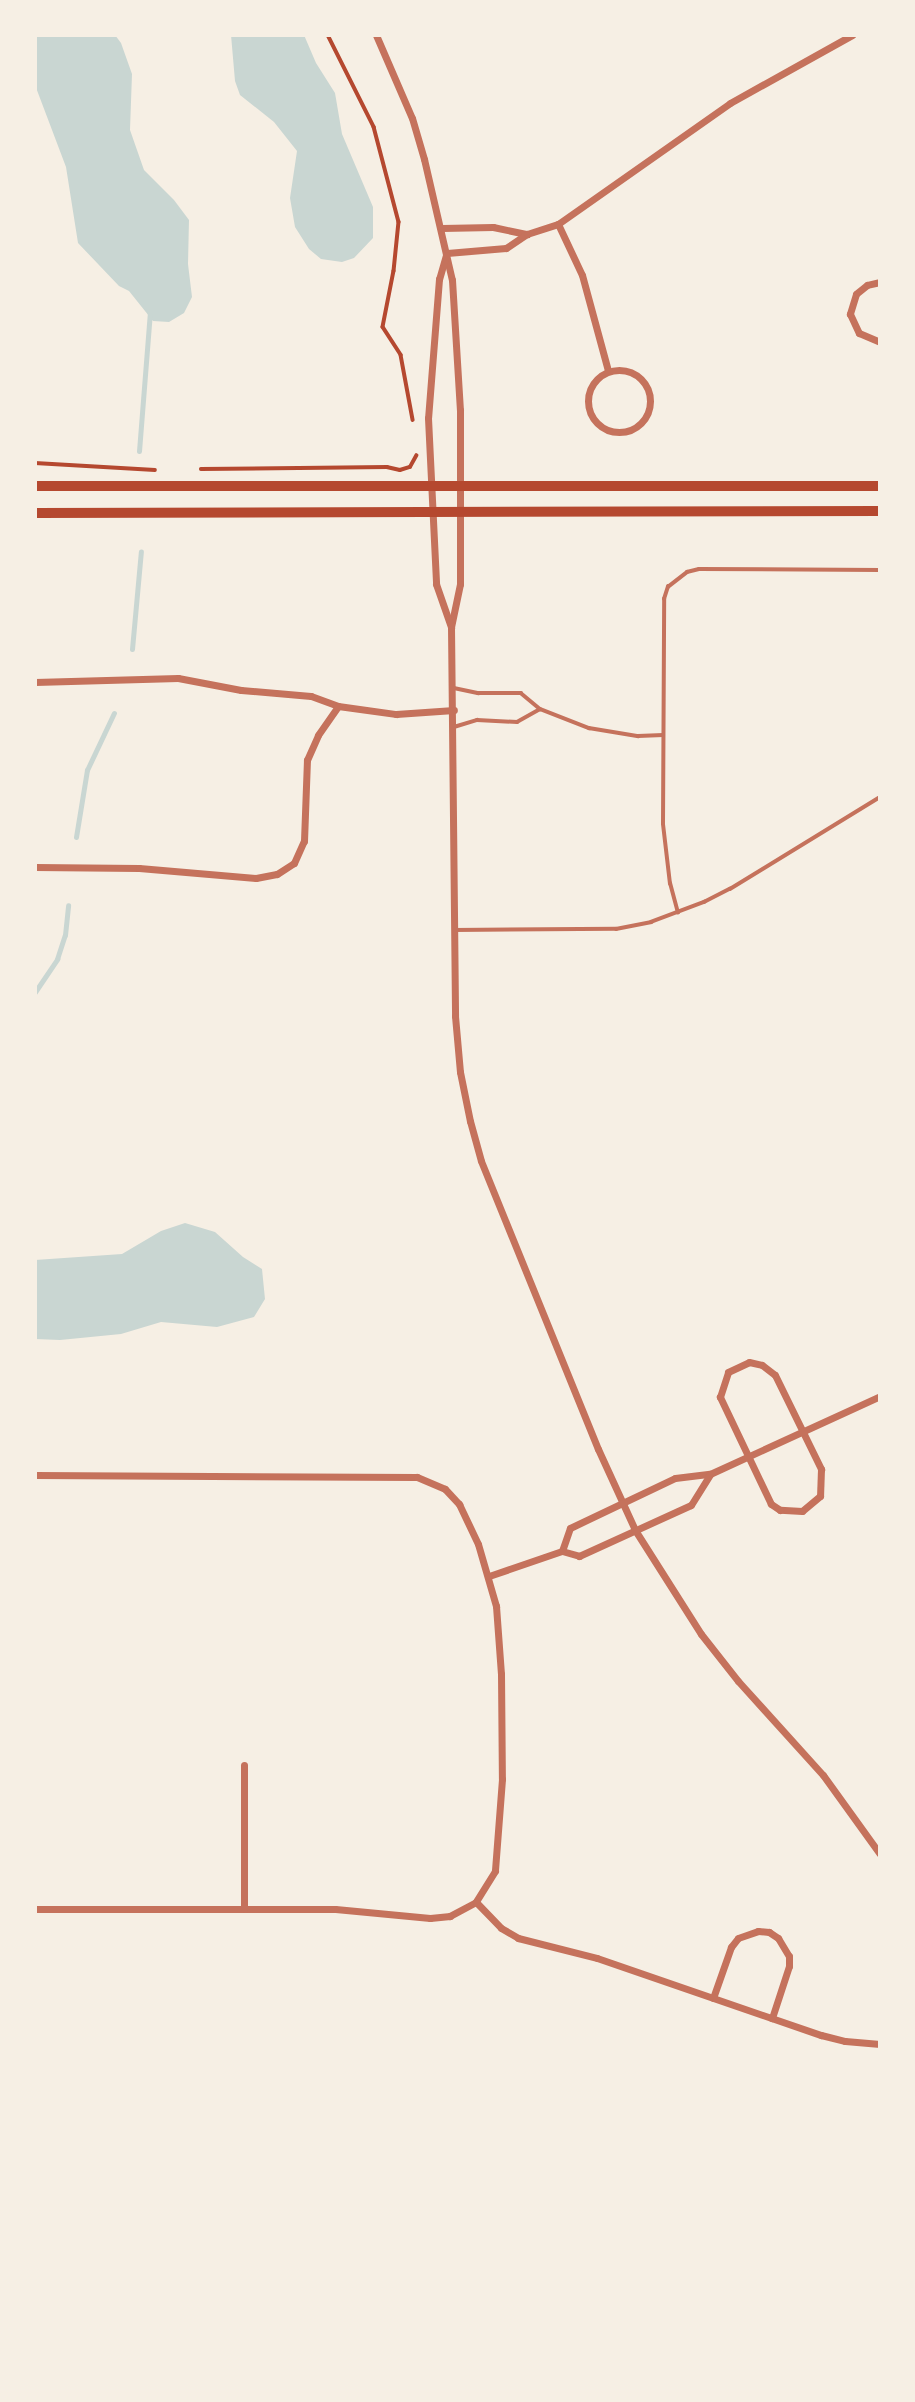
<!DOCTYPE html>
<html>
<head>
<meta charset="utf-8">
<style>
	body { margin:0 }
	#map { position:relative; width:915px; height:2402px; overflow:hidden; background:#f6efe4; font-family:Commissioner,sans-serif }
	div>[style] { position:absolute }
	.water>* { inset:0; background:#c9d6d2 }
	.stream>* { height:5px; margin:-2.5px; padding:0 2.5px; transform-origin:2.5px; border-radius:2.5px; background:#c9d6d2 }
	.path>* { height:3.5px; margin:-1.75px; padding:0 1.75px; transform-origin:1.75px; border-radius:1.75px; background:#b5482f }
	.service>* { height:3.5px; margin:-1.75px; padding:0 1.75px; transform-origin:1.75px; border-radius:1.75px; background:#c5725c }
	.minor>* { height:7px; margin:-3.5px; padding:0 3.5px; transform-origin:3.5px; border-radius:3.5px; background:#c5725c }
	.minor>.ring { margin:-3.5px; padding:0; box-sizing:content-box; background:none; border:7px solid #c5725c; border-radius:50% }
	.secondary>* { height:10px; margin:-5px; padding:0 5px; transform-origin:5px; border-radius:5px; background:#b5482f }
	span { translate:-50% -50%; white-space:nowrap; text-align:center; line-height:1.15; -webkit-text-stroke:6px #f6efe4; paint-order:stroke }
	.frame { position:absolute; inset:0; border:37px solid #f6efe4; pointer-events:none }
</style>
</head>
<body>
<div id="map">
	<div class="water">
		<div style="clip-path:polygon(35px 35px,115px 35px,121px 43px,132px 74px,130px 130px,144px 170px,174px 200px,189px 220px,188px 264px,192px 297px,184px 313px,169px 322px,153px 321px,129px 291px,119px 286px,78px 243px,66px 167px,35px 85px)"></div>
		<div style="clip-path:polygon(231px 35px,304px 35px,316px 63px,335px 93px,342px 134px,373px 207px,373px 238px,354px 258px,342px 262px,321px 259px,309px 249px,295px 227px,290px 198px,297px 151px,274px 122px,240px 95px,235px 81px)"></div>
		<div style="clip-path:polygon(185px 1223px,215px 1232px,243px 1257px,262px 1269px,265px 1299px,254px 1317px,217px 1327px,161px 1322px,121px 1334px,60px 1340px,35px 1339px,35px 1260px,122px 1254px,161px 1231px)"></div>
	</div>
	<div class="stream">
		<div style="left:139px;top:451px;width:140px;rotate:-85.5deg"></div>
		<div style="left:132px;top:649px;width:98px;rotate:-84.8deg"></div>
		<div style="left:76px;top:837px;width:68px;rotate:-80.7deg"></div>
		<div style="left:87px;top:770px;width:63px;rotate:-64.7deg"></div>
		<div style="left:35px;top:992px;width:40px;rotate:-56deg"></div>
		<div style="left:57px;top:959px;width:25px;rotate:-72deg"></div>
		<div style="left:65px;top:935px;width:30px;rotate:-84deg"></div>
	</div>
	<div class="path">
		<div style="left:328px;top:35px;width:103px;rotate:63.4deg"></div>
		<div style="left:374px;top:127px;width:98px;rotate:75.3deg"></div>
		<div style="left:399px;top:222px;width:49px;rotate:95.8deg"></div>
		<div style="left:394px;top:271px;width:57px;rotate:101.1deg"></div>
		<div style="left:383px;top:327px;width:33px;rotate:57deg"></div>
		<div style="left:401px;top:355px;width:66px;rotate:79.5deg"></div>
		<div style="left:35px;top:463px;width:120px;rotate:3.3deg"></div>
		<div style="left:201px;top:469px;width:186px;rotate:-0.6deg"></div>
		<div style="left:387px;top:467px;width:13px;rotate:13deg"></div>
		<div style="left:400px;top:470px;width:10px;rotate:-17deg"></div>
		<div style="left:410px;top:467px;width:13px;rotate:-61deg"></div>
	</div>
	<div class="service">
		<div style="left:454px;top:688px;width:25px;rotate:12deg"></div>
		<div style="left:478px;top:693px;width:43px"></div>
		<div style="left:521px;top:693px;width:25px;rotate:40deg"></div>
		<div style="left:540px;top:709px;width:53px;rotate:21.2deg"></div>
		<div style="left:589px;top:728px;width:50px;rotate:9.3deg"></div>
		<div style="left:638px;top:736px;width:25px;rotate:-2deg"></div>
		<div style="left:454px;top:727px;width:24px;rotate:-17deg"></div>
		<div style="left:477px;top:720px;width:40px;rotate:2.9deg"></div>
		<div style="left:517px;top:722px;width:26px;rotate:-29deg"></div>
		<div style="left:678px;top:913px;width:30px;rotate:-105deg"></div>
		<div style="left:670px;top:884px;width:60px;rotate:-96.7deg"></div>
		<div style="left:663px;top:824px;width:225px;rotate:-89.7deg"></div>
		<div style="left:664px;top:599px;width:13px;rotate:-72deg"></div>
		<div style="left:668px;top:587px;width:24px;rotate:-38deg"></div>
		<div style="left:687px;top:572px;width:12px;rotate:-14deg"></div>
		<div style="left:699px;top:569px;width:181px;rotate:0.3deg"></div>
		<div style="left:454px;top:930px;width:162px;rotate:-0.4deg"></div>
		<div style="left:616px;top:929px;width:36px;rotate:-11deg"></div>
		<div style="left:651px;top:922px;width:57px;rotate:-20.7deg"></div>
		<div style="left:704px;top:902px;width:29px;rotate:-27deg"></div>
		<div style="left:730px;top:889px;width:176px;rotate:-31.5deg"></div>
	</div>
	<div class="minor">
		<div style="left:376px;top:35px;width:90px;rotate:66.6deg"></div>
		<div style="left:412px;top:118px;width:43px;rotate:73.7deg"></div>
		<div style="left:424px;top:159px;width:124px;rotate:77deg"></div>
		<div style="left:452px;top:280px;width:130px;rotate:86.5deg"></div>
		<div style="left:460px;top:410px;width:174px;rotate:90deg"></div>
		<div style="left:460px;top:584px;width:44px;rotate:101.8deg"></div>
		<div style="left:451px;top:627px;width:389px;rotate:89.4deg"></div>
		<div style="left:455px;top:1016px;width:56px;rotate:84.9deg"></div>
		<div style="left:460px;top:1072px;width:50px;rotate:78.5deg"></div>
		<div style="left:470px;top:1121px;width:41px;rotate:74.6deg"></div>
		<div style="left:481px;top:1161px;width:311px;rotate:67.9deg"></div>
		<div style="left:598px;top:1449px;width:89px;rotate:65.4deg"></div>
		<div style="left:635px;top:1530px;width:123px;rotate:57.6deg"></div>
		<div style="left:701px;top:1634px;width:60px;rotate:51.8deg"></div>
		<div style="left:738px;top:1681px;width:127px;rotate:47.9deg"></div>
		<div style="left:823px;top:1775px;width:97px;rotate:54.2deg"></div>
		<div style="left:558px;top:224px;width:56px;rotate:64.8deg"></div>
		<div style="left:582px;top:275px;width:99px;rotate:74.8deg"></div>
		<div style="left:442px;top:228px;width:51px;rotate:-1.1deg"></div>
		<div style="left:493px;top:227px;width:35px;rotate:12deg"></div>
		<div style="left:447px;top:253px;width:59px;rotate:-4.8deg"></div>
		<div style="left:506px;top:248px;width:25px;rotate:-34deg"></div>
		<div style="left:527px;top:234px;width:33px;rotate:-18deg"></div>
		<div style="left:558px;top:224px;width:210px;rotate:-35.1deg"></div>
		<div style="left:730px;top:103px;width:140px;rotate:-29.1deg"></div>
		<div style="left:446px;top:255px;width:25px;rotate:106deg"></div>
		<div style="left:439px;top:279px;width:139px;rotate:94.5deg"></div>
		<div style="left:428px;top:418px;width:166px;rotate:87.2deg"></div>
		<div style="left:436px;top:584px;width:46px;rotate:70.8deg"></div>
		<div style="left:880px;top:282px;width:13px;rotate:167deg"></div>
		<div style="left:867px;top:285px;width:14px;rotate:141deg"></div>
		<div style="left:856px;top:294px;width:21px;rotate:107deg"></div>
		<div style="left:850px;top:314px;width:21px;rotate:65deg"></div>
		<div style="left:859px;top:333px;width:23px;rotate:23deg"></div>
		<div class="ring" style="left:588px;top:370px;width:55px;height:55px"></div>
		<div style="left:35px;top:682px;width:143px;rotate:-1.6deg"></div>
		<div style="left:178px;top:678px;width:64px;rotate:10.8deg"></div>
		<div style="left:241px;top:690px;width:70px;rotate:4.9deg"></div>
		<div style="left:311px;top:696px;width:29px;rotate:20deg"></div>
		<div style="left:338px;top:706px;width:59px;rotate:7.9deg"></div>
		<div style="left:396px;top:714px;width:58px;rotate:-3.9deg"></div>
		<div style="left:35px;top:867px;width:104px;rotate:0.6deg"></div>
		<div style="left:139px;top:868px;width:117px;rotate:4.9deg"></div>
		<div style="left:256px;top:878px;width:21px;rotate:-11deg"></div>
		<div style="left:277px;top:874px;width:20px;rotate:-33deg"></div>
		<div style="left:294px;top:863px;width:24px;rotate:-66deg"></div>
		<div style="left:304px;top:841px;width:81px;rotate:-87.9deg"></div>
		<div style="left:307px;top:760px;width:27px;rotate:-66deg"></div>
		<div style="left:318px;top:735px;width:35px;rotate:-55deg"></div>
		<div style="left:749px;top:1362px;width:13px;rotate:13deg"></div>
		<div style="left:762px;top:1365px;width:16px;rotate:38deg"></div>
		<div style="left:775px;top:1375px;width:105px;rotate:63.9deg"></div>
		<div style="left:821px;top:1469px;width:27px;rotate:92deg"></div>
		<div style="left:820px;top:1496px;width:23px;rotate:140deg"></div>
		<div style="left:802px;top:1511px;width:22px;rotate:-177deg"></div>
		<div style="left:780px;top:1510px;width:11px;rotate:-146deg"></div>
		<div style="left:771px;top:1504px;width:119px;rotate:-115.5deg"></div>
		<div style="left:720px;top:1397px;width:26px;rotate:-72deg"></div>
		<div style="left:728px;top:1372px;width:23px;rotate:-25deg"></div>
		<div style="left:35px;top:1475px;width:382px;rotate:0.3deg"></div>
		<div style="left:417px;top:1477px;width:30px;rotate:23deg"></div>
		<div style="left:445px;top:1489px;width:21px;rotate:47deg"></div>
		<div style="left:459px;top:1504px;width:44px;rotate:64.6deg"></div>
		<div style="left:478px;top:1544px;width:65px;rotate:73.8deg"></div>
		<div style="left:496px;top:1606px;width:68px;rotate:85.8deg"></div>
		<div style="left:501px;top:1674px;width:105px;rotate:89.5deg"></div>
		<div style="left:502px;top:1779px;width:92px;rotate:94.4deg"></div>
		<div style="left:495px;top:1871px;width:36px;rotate:122deg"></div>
		<div style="left:476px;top:1902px;width:30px;rotate:152deg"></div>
		<div style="left:450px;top:1916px;width:20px;rotate:174deg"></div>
		<div style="left:430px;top:1918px;width:95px;rotate:-174.6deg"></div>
		<div style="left:335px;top:1909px;width:300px;rotate:180deg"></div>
		<div style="left:562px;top:1551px;width:24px;rotate:-71deg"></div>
		<div style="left:570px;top:1528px;width:116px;rotate:-25.5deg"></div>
		<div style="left:675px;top:1478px;width:35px;rotate:-7deg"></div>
		<div style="left:710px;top:1474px;width:187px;rotate:-24.6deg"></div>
		<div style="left:489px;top:1576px;width:77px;rotate:-18.9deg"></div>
		<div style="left:562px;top:1551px;width:18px;rotate:16deg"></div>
		<div style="left:579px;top:1556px;width:123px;rotate:-24.5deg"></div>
		<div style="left:691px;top:1505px;width:36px;rotate:-58deg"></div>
		<div style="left:244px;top:1765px;width:144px;rotate:90deg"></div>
		<div style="left:476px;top:1902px;width:36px;rotate:46deg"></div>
		<div style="left:501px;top:1928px;width:20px;rotate:30deg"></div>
		<div style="left:518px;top:1938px;width:81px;rotate:14.2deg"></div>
		<div style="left:597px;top:1958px;width:237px;rotate:19deg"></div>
		<div style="left:821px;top:2035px;width:25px;rotate:14deg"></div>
		<div style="left:845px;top:2041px;width:35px;rotate:5deg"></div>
		<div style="left:713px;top:1998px;width:54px;rotate:-70.6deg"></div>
		<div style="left:731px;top:1947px;width:11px;rotate:-52deg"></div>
		<div style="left:738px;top:1938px;width:21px;rotate:-19deg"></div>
		<div style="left:758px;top:1931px;width:11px;rotate:5deg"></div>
		<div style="left:769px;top:1932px;width:11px;rotate:34deg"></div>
		<div style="left:778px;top:1938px;width:21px;rotate:59deg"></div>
		<div style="left:789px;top:1956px;width:10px;rotate:90deg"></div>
		<div style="left:789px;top:1966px;width:55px;rotate:108.1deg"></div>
	</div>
	<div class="secondary">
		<div style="left:35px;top:486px;width:845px"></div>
		<div style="left:35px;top:513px;width:845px;rotate:-0.14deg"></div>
	</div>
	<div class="frame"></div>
</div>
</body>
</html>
